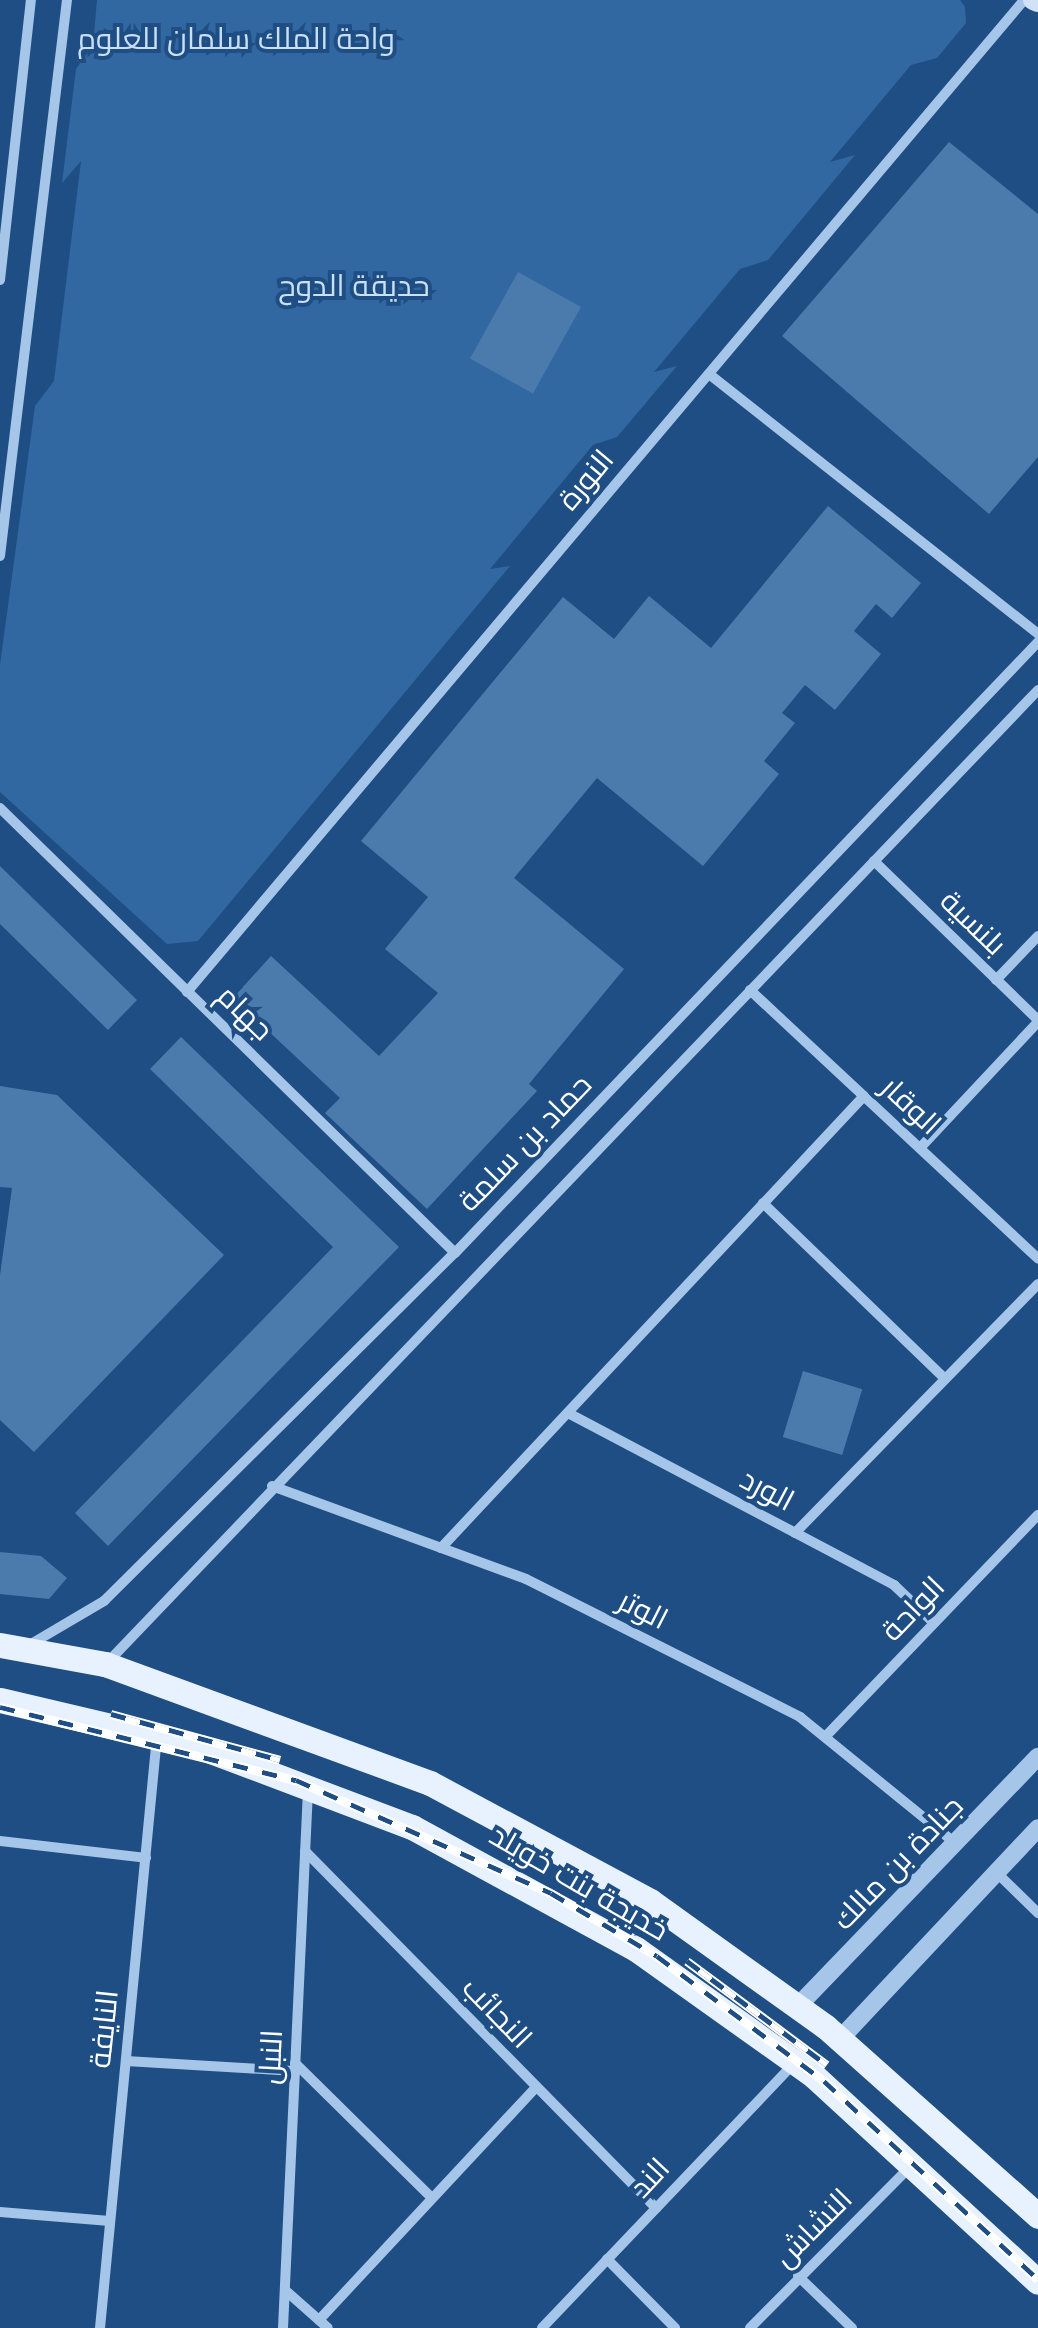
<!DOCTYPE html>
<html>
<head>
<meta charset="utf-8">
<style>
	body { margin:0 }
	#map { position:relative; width:1038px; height:2328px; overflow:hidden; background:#1e4e83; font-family:"DM Sans",Cairo,sans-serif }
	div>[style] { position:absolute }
	.green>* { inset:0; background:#3268a1 }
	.building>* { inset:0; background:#4b7bad; transform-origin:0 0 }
	.minor>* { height:10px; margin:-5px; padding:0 5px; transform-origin:5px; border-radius:5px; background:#a5c6e9 }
	.tertiary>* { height:18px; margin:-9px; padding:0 9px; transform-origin:9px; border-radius:9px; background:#a5c6e9 }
	.secondary>* { height:20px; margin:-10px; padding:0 10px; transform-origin:10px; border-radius:10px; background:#d0e2f7 }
	.primary>* { height:25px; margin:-12.5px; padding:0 12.5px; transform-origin:12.5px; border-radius:12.5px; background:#e8f1fe }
	.rail>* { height:9px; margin-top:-4.5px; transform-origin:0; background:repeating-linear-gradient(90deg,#1e4e83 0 15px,#fff 0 30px); box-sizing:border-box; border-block:2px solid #fff }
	span { translate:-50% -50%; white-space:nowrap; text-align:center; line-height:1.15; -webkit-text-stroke:8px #1e4e83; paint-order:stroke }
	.park-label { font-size:30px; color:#c9e0f7 }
	.street-label { font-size:30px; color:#fff }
</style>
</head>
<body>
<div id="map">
	<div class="green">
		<div style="clip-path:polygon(97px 0,960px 0,965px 7px,966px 23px,937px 58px,911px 65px,830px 162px,855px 155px,768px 260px,740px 269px,654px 372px,677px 366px,617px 437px,593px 445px,490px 569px,510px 566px,198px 941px,167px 944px,0 792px,0 665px,35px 406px,54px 381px,81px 161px,62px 183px,76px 69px,93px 45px)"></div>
	</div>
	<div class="building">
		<div style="clip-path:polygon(949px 142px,1038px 214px,1038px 457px,989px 514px,782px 336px)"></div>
		<div style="left:518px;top:272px;width:72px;height:99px;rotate:29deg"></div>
		<div style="clip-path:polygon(828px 506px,921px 583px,892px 618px,876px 604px,854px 631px,881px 654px,835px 710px,805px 685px,782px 713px,795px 723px,764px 761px,779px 774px,703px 866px,597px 778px,514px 878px,624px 969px,529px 1084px,537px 1091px,427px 1209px,325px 1113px,340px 1098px,233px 998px,271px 956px,379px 1056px,438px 993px,385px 949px,428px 897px,361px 841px,563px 597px,614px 639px,649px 596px,711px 648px)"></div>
		<div style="clip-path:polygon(0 866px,137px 1000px,108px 1030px,0 924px)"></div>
		<div style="clip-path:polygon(181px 1037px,399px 1247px,108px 1546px,75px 1513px,333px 1247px,150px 1069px)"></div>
		<div style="clip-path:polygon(0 1086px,57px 1095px,224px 1255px,34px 1452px,0 1420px,0 1275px,12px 1188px,0 1187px)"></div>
		<div style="left:803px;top:1371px;width:62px;height:69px;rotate:17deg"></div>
		<div style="clip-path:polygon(0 1552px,41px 1556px,67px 1578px,49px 1599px,0 1594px)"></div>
	</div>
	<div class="minor">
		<div style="left:0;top:280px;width:282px;rotate:-83.7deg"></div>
		<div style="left:709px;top:374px;width:419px;rotate:38.3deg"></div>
		<div style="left:0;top:556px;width:560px;rotate:-83.13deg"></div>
		<div style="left:0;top:808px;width:636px;rotate:44.36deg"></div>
		<div style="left:874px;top:861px;width:228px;rotate:44.1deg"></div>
		<div style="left:996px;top:980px;width:61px;rotate:-46.3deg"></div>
		<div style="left:750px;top:990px;width:394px;rotate:43deg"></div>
		<div style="left:187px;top:992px;width:1298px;rotate:-49.84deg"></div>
		<div style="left:920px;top:1148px;width:173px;rotate:-46.9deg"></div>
		<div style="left:763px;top:1203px;width:253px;rotate:44deg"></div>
		<div style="left:568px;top:1413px;width:369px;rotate:27.8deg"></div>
		<div style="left:894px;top:1585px;width:55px;rotate:43.5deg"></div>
		<div style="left:272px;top:1486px;width:270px;rotate:20.1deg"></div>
		<div style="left:526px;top:1579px;width:307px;rotate:26.7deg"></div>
		<div style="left:800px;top:1717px;width:200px;rotate:39.1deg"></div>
		<div style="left:795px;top:1533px;width:348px;rotate:-45.7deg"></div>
		<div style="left:441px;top:1548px;width:619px;rotate:-46.9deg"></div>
		<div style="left:31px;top:1644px;width:85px;rotate:-30.5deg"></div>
		<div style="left:104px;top:1601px;width:494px;rotate:-44.8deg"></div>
		<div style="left:455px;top:1253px;width:845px;rotate:-46.34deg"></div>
		<div style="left:106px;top:1664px;width:1348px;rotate:-46.26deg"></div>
		<div style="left:825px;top:1737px;width:308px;rotate:-46.2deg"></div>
		<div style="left:0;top:1841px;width:147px;rotate:6.6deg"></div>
		<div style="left:305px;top:1851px;width:501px;rotate:45.49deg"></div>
		<div style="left:996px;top:1872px;width:59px;rotate:44.3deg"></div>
		<div style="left:126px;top:2061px;width:169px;rotate:3.4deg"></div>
		<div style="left:295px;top:2063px;width:192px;rotate:44.6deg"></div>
		<div style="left:0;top:2212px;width:110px;rotate:4.7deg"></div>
		<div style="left:607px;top:2259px;width:97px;rotate:45.4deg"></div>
		<div style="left:798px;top:2276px;width:75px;rotate:43.9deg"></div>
		<div style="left:285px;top:2290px;width:57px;rotate:41.5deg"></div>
		<div style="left:319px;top:2320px;width:317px;rotate:-47deg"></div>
		<div style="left:100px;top:2328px;width:595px;rotate:-84.5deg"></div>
		<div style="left:283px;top:2328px;width:540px;rotate:-87.34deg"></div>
		<div style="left:542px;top:2328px;width:364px;rotate:-46.4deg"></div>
		<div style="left:750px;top:2328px;width:230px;rotate:-45.2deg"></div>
	</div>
	<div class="tertiary">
		<div style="left:798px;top:2006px;width:346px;rotate:-46.1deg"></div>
		<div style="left:840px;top:2039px;width:289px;rotate:-46.8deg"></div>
	</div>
	<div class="secondary">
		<div style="left:1033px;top:0;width:5px;rotate:22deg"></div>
	</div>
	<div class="primary">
		<div style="left:0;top:1645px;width:107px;rotate:10.3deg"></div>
		<div style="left:105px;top:1664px;width:346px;rotate:20.1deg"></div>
		<div style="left:430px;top:1783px;width:250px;rotate:28.2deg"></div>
		<div style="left:650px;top:1901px;width:216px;rotate:35.6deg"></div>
		<div style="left:826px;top:2027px;width:284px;rotate:41.7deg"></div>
		<div style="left:0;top:1700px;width:205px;rotate:13.2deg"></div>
		<div style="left:200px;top:1747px;width:227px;rotate:20.7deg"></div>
		<div style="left:412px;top:1827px;width:255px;rotate:28.6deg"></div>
		<div style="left:636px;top:1949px;width:219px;rotate:35.5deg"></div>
		<div style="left:814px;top:2076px;width:304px;rotate:42.6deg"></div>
	</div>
	<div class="rail">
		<div style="left:0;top:1707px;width:305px;rotate:13.9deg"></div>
		<div style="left:296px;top:1780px;width:279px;rotate:23.9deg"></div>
		<div style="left:551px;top:1893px;width:123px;rotate:30.7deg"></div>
		<div style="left:657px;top:1956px;width:209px;rotate:36.8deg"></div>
		<div style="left:824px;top:2081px;width:292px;rotate:42.8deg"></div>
		<div style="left:111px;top:1714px;width:175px;rotate:15.2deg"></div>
		<div style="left:687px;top:1961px;width:174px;rotate:36.6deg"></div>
	</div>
	<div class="park-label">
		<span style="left:236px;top:39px">واحة الملك سلمان للعلوم</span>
		<span style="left:354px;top:286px">حديقة الدوح</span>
	</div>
	<div class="street-label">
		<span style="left:586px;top:480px;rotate:-50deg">النورة</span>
		<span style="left:973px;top:923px;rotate:44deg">بلنسية</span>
		<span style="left:245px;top:1013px;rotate:44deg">جهام</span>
		<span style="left:911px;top:1106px;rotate:43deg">الوقار</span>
		<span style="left:525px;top:1143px;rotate:-46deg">حماد بن سلمة</span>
		<span style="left:767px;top:1490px;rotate:28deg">الورد</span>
		<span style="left:913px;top:1609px;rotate:-46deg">الواحة</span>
		<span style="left:643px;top:1610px;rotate:27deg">الوتر</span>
		<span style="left:898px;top:1863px;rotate:-46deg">جنادة بن مالك</span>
		<span style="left:579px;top:1883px;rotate:30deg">خديجة بنت خويلد</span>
		<span style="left:497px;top:2013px;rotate:46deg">النجائب</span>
		<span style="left:104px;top:2029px;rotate:-84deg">النايفة</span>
		<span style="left:271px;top:2057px;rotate:-87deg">النبل</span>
		<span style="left:650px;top:2178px;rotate:-47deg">الند</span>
		<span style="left:813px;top:2228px;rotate:-45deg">النشاش</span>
	</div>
</div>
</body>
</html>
